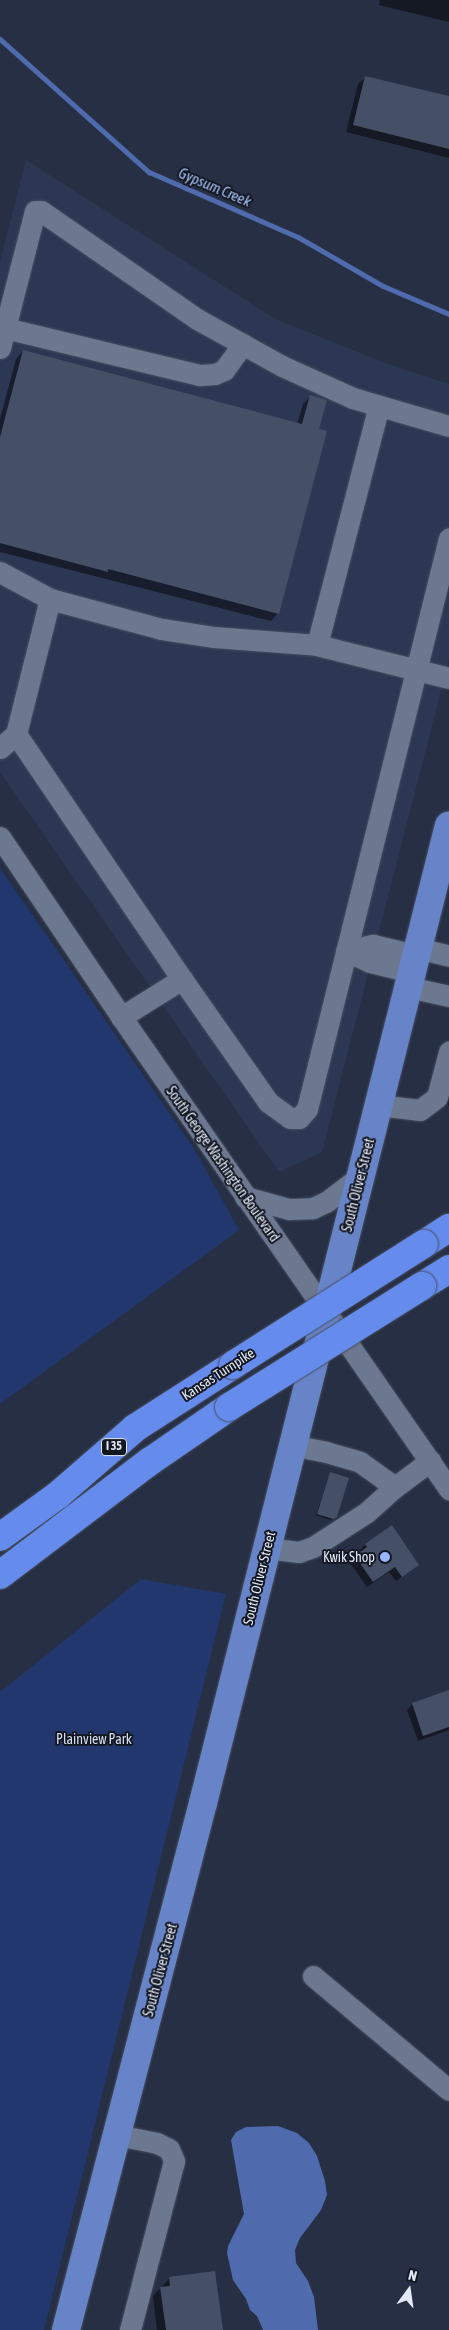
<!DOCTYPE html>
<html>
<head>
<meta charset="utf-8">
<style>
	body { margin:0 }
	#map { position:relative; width:449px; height:2330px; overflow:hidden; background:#262f44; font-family:"Asap Condensed",sans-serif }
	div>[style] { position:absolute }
	.built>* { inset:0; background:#2c3853 }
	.green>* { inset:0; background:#22376e }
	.water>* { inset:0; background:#4f6bad }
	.shadow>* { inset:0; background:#0007 }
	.stream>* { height:5px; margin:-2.5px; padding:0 2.5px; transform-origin:2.5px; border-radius:2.5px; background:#4f6bad }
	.building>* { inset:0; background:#455067 }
	.roads { filter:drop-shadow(0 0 1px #464d5f) drop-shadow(0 0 1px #464d5f) }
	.minor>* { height:21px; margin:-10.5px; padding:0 10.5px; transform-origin:10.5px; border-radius:10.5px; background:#6c7790 }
	.major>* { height:28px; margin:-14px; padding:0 14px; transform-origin:14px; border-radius:14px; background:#6884c8 }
	.highway>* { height:28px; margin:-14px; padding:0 14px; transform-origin:14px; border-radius:14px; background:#658ced }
	.bridges { filter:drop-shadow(0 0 1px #464d5f) drop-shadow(0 0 1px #464d5f) }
	.highway-bridge>* { height:28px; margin:-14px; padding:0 14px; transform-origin:14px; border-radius:14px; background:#658ced }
	.dots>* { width:14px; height:14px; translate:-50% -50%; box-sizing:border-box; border:2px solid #131721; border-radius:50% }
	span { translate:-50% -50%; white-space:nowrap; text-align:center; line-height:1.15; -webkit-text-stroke:4px #131721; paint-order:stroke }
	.shield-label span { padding:1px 4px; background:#131721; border:1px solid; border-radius:4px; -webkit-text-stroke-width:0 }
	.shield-label { font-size:12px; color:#e1e8f6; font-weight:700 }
	.street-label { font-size:14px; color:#e1e8f6 }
	.poi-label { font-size:14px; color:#e1e8f6 }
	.right { translate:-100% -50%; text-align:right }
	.park-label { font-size:14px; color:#d6dff2 }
	.water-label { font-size:15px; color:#a7c0f8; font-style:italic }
	.north { position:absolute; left:384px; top:2265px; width:50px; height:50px; -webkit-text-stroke:4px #131721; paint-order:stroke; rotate:14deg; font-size:14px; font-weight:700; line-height:20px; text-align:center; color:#e1e8f6 }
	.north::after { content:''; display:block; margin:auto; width:18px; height:22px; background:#e1e8f6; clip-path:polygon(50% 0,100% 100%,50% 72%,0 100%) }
</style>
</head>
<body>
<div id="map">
	<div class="built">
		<div style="clip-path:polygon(26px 160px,275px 319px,390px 365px,449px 384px,449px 660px,322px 1152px,279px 1172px,0 772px,0 262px)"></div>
	</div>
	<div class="green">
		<div style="clip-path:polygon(0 868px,195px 1150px,239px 1230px,0 1404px)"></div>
		<div style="clip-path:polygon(141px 1579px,226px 1594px,44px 2330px,0 2330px,0 1692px)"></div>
	</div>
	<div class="water">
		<div style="clip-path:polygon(278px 2126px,297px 2133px,309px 2143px,317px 2156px,325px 2181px,327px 2195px,321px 2210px,300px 2238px,295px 2250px,296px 2263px,308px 2281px,314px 2297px,318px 2330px,263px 2330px,257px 2316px,250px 2310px,246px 2299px,233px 2280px,227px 2253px,228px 2246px,244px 2214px,231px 2140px,236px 2132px,246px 2127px)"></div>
	</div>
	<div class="shadow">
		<div style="clip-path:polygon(380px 0,449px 0,449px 22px,379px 5px)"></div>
		<div style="clip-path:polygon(366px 77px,449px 98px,449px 158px,346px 132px,358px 84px)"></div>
		<div style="clip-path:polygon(23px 351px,297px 424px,303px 404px,310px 397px,318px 430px,278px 613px,271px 621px,0 552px,0 419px,16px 359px)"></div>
		<div style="clip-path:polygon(449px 1083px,449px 1106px,445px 1100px)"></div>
		<div style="clip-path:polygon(330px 1473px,336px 1516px,330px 1520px,316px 1515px)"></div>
		<div style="clip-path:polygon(365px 1545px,417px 1565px,396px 1581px,389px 1572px,367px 1587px,350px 1563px,362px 1553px,360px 1550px)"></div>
		<div style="clip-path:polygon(449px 1694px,449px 1730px,418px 1741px,407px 1710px,413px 1704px)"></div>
		<div style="clip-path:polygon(170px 2278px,222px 2330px,157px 2330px,153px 2296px)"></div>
	</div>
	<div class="stream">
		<div style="left:0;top:39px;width:200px;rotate:41.8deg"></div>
		<div style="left:149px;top:172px;width:163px;rotate:23.6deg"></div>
		<div style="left:298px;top:237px;width:98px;rotate:30deg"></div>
		<div style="left:383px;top:286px;width:72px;rotate:23deg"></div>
	</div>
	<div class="building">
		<div style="clip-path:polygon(365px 76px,449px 96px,449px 149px,353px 125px)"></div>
		<div style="clip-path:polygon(23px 350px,302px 424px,310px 395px,327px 400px,319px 429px,327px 431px,279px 614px,108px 569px,108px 572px,0 543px,0 437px)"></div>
		<div style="clip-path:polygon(330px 1472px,349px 1478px,337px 1517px,333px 1519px,317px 1514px)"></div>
		<div style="clip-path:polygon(392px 1525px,419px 1565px,402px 1577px,395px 1567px,373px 1582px,355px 1556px,367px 1547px,365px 1544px)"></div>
		<div style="clip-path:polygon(449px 1690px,449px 1727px,423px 1736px,412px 1703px)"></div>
		<div style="clip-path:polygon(215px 2271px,223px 2330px,166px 2330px,160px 2287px,170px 2286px,169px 2277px)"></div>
	</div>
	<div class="roads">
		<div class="minor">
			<div style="left:5px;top:328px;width:201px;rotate:13.6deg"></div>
			<div style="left:200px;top:375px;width:15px;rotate:-4deg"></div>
			<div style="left:215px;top:374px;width:10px;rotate:-24deg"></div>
			<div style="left:224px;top:370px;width:32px;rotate:-54deg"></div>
			<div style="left:0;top:348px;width:141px;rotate:-75.7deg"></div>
			<div style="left:35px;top:211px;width:6px"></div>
			<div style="left:41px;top:211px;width:190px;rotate:34.7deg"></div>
			<div style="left:197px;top:319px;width:97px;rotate:28.9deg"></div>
			<div style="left:282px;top:366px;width:78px;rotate:24.3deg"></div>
			<div style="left:353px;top:398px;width:100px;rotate:16.3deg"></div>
			<div style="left:0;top:572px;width:57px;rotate:28.4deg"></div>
			<div style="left:317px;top:645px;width:247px;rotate:-75.5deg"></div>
			<div style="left:16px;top:734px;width:296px;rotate:55.9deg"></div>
			<div style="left:182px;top:979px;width:150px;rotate:55deg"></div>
			<div style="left:268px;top:1102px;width:27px;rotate:36deg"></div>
			<div style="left:290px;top:1118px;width:9px"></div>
			<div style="left:299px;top:1118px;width:12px;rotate:-48deg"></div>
			<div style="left:307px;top:1109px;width:588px;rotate:-76.03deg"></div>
			<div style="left:0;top:748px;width:21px;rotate:-41deg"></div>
			<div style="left:16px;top:734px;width:139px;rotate:-75.9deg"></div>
			<div style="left:50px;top:599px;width:116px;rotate:15deg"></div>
			<div style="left:162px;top:629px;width:53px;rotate:8.7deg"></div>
			<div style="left:214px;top:637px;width:103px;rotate:4.4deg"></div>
			<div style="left:317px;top:645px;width:136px;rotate:14deg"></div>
			<div style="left:0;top:837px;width:234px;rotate:56deg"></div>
			<div style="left:131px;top:1031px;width:558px;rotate:55.23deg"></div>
			<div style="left:418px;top:948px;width:32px;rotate:14deg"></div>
			<div style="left:411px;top:972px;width:42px;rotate:-166.3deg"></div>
			<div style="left:370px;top:962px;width:26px;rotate:-155deg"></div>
			<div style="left:346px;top:951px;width:28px;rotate:-13deg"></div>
			<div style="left:373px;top:945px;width:44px;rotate:13.1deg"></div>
			<div style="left:408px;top:987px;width:42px;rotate:12.4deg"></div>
			<div style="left:121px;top:1017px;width:72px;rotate:-31.9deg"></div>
			<div style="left:378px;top:1105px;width:42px;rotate:6.8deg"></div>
			<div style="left:420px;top:1110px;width:21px;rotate:-37deg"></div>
			<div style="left:437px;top:1097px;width:47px;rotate:-75.1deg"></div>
			<div style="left:245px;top:1197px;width:46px;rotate:15.3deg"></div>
			<div style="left:289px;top:1209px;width:24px;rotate:-2deg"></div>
			<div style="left:313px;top:1208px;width:14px;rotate:-25deg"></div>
			<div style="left:326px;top:1202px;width:41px;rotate:-37.1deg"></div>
			<div style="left:291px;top:1445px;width:36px;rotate:11deg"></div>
			<div style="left:326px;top:1452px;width:35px;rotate:16deg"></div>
			<div style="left:360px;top:1462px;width:43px;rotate:35.5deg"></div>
			<div style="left:266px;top:1548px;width:33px;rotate:7deg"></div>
			<div style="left:299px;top:1552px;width:15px;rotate:-20deg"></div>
			<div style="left:313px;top:1547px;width:64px;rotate:-32.9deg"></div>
			<div style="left:367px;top:1512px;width:38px;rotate:-42deg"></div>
			<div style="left:395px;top:1487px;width:44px;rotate:-36.6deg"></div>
			<div style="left:313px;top:1976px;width:177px;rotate:40deg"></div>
			<div style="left:117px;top:2135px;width:41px;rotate:11.3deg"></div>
			<div style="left:157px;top:2143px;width:13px;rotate:27deg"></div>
			<div style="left:169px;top:2149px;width:13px;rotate:67deg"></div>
			<div style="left:174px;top:2161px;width:175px;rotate:104.6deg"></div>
		</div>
		<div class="major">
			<div style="left:66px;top:2330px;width:545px;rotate:-75.43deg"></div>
			<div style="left:203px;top:1803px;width:1008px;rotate:-75.88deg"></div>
		</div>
		<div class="highway">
			<div style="left:424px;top:1244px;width:30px;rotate:-33deg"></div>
			<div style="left:422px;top:1286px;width:32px;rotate:-32deg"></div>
			<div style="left:0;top:1537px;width:72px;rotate:-35.9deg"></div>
			<div style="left:58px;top:1495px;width:102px;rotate:-41deg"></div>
			<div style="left:135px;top:1428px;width:117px;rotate:-32.7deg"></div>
			<div style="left:0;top:1575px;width:187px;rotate:-37.2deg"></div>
			<div style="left:149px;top:1462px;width:97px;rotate:-34.5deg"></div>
		</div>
	</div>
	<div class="bridges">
		<div class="highway-bridge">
			<div style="left:233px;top:1365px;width:226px;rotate:-32.4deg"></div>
			<div style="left:229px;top:1407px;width:228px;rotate:-32.1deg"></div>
		</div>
	</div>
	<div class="dots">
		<div style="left:385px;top:1557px;background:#97b6fd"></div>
	</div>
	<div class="shield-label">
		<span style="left:114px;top:1447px">I 35</span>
	</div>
	<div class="street-label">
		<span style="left:223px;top:1164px;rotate:55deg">South George Washington Boulevard</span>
		<span style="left:358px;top:1185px;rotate:-76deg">South Oliver Street</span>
		<span style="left:218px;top:1374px;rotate:-33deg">Kansas Turnpike</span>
		<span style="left:259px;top:1578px;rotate:-76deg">South Oliver Street</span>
		<span style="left:160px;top:1970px;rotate:-75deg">South Oliver Street</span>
	</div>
	<div class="poi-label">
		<span class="right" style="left:375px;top:1557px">Kwik Shop</span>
	</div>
	<div class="park-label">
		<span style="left:94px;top:1739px">Plainview Park</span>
	</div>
	<div class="water-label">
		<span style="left:215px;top:187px;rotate:23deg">Gypsum Creek</span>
	</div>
	<div class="north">N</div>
</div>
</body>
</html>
